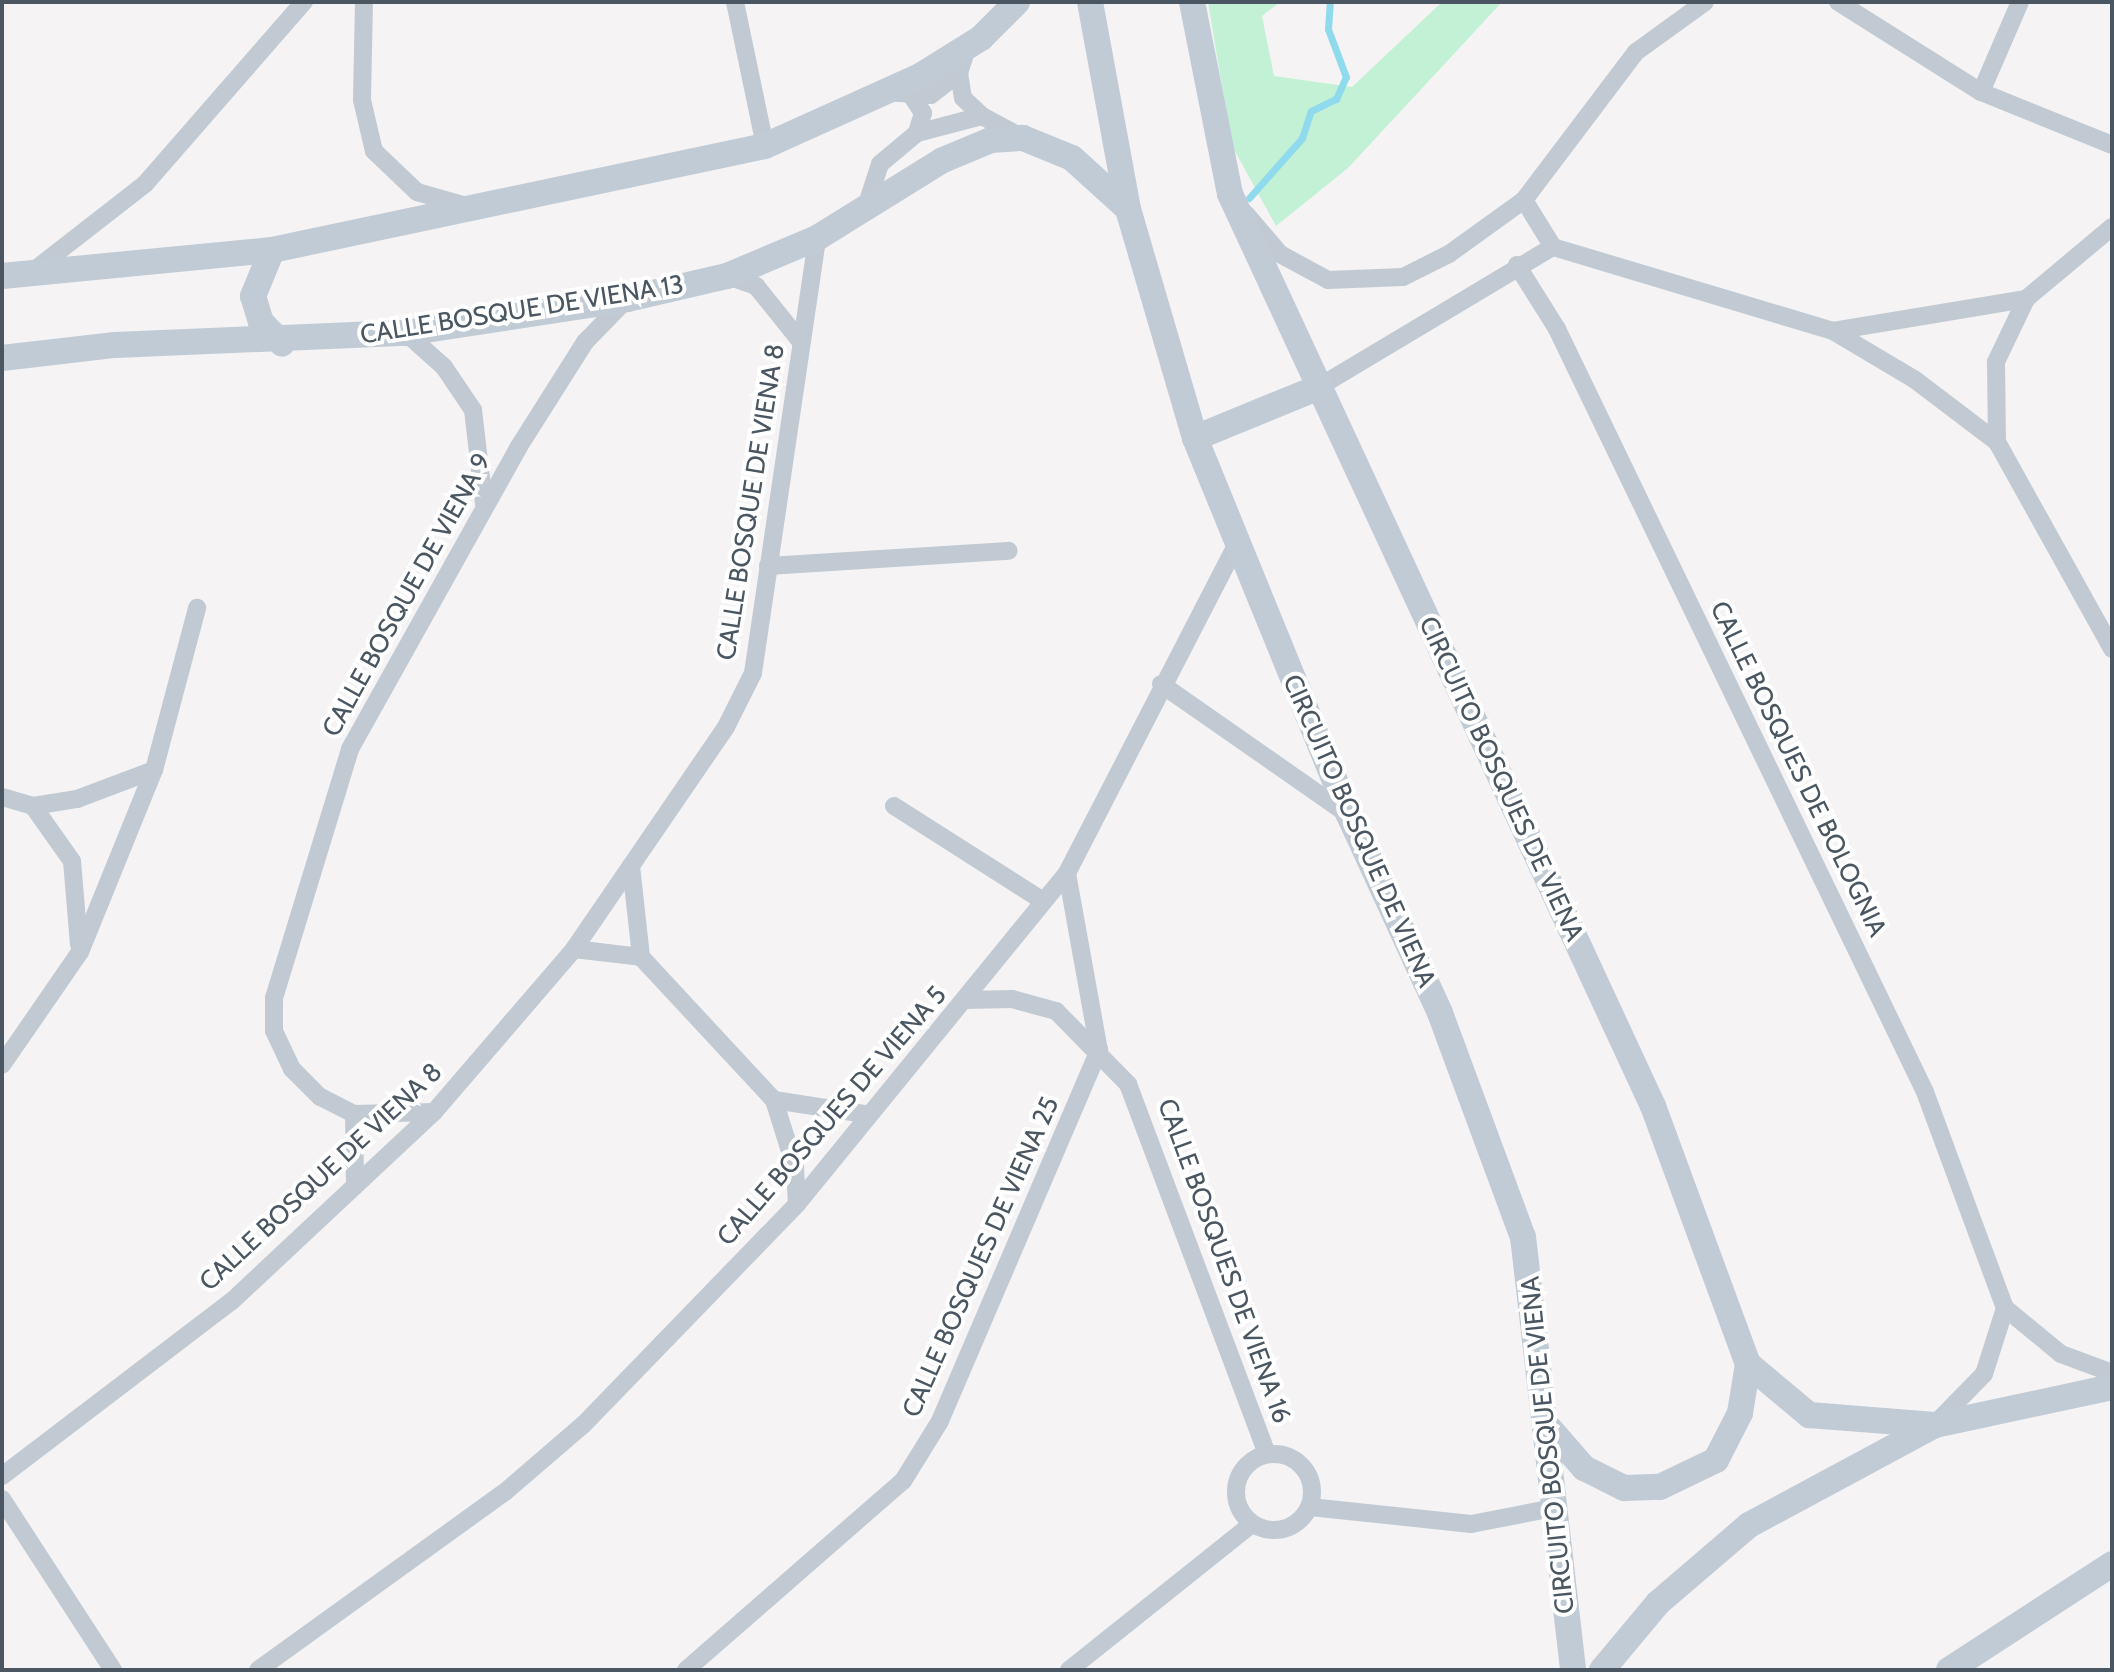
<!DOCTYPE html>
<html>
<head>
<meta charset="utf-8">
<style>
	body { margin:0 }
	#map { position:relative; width:2114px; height:1672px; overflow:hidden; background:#f5f3f3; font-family:Cabin,sans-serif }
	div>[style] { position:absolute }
	.green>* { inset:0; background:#c3f1d5 }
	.stream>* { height:7px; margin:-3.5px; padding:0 3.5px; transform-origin:3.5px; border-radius:3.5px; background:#90daee }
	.street>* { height:18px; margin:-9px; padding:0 9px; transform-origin:9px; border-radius:9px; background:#c1cad2 }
	.street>.ring { margin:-9px; padding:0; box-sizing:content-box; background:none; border:18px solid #c1cad2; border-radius:50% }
	.secondary>* { height:26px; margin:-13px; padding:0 13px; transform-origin:13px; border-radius:13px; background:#c1cbd6 }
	span { translate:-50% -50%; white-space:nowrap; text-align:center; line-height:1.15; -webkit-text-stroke:8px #fff; paint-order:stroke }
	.street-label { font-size:26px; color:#4a5661 }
	.frame { position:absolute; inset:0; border:4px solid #4a5661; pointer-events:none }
</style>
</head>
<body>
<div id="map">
	<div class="green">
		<div style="clip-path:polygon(1208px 2px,1280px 2px,1262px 16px,1274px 76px,1352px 87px,1442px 2px,1502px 2px,1348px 168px,1276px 226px,1232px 146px)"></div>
	</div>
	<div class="stream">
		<div style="left:1249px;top:198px;width:80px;rotate:-48.5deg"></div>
		<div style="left:1302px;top:138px;width:28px;rotate:-72deg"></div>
		<div style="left:1311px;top:111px;width:28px;rotate:-26deg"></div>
		<div style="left:1336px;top:99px;width:24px;rotate:-66deg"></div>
		<div style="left:1346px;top:77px;width:51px;rotate:-110.6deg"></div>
		<div style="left:1328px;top:29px;width:27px;rotate:-86deg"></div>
	</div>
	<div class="street">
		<div style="left:364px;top:2px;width:98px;rotate:91.2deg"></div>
		<div style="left:362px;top:100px;width:52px;rotate:76.8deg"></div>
		<div style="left:374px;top:151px;width:59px;rotate:43.6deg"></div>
		<div style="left:417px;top:192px;width:51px;rotate:15.9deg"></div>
		<div style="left:735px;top:2px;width:147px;rotate:78.2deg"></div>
		<div style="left:1838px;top:2px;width:169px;rotate:32.2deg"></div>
		<div style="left:1981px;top:92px;width:141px;rotate:22deg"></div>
		<div style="left:959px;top:73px;width:25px;rotate:81deg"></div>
		<div style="left:963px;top:98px;width:26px;rotate:43deg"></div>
		<div style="left:884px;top:92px;width:47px;rotate:3.7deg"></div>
		<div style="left:931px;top:95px;width:36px;rotate:-38deg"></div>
		<div style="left:959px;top:73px;width:26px;rotate:-72deg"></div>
		<div style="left:1981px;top:92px;width:98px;rotate:-66.6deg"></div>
		<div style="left:913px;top:98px;width:18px;rotate:56deg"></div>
		<div style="left:923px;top:113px;width:21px;rotate:107deg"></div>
		<div style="left:1524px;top:200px;width:55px;rotate:58.3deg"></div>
		<div style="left:1553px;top:247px;width:292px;rotate:16.7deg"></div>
		<div style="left:1833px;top:331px;width:196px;rotate:-9.4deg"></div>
		<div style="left:867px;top:204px;width:42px;rotate:-72deg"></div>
		<div style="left:880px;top:164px;width:48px;rotate:-40deg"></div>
		<div style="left:917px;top:133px;width:67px;rotate:-14.7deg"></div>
		<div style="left:982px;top:116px;width:47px;rotate:28.2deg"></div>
		<div style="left:1246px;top:214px;width:52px;rotate:49.6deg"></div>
		<div style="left:1280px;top:254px;width:55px;rotate:28.4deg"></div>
		<div style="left:1328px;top:280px;width:75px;rotate:-2.3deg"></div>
		<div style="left:1403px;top:277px;width:51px;rotate:-26.6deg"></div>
		<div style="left:1449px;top:254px;width:92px;rotate:-35.8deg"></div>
		<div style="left:1524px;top:200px;width:186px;rotate:-52.9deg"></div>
		<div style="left:1636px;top:52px;width:85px;rotate:-35.9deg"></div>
		<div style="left:2112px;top:227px;width:112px;rotate:140.1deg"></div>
		<div style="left:2026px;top:299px;width:70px;rotate:115.5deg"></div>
		<div style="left:1996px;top:362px;width:80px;rotate:89.3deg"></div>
		<div style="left:1997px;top:442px;width:237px;rotate:60.9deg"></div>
		<div style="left:1517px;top:265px;width:75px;rotate:58deg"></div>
		<div style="left:1557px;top:329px;width:847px;rotate:64.25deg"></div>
		<div style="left:1925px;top:1092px;width:230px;rotate:69.7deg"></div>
		<div style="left:2005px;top:1308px;width:72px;rotate:39.4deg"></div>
		<div style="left:2061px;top:1354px;width:54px;rotate:20.4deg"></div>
		<div style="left:32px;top:272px;width:143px;rotate:-37.9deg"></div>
		<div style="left:145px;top:184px;width:242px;rotate:-48.9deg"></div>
		<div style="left:727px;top:276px;width:31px;rotate:19deg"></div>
		<div style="left:756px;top:286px;width:72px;rotate:51.2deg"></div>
		<div style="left:1833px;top:331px;width:94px;rotate:30.7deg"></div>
		<div style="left:1914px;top:379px;width:104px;rotate:37.2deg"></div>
		<div style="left:406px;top:333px;width:51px;rotate:41.8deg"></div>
		<div style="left:444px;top:367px;width:52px;rotate:56deg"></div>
		<div style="left:473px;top:410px;width:95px;rotate:83.3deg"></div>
		<div style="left:1317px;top:388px;width:275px;rotate:-30.9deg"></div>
		<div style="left:768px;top:566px;width:241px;rotate:-3.6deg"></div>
		<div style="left:1161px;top:684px;width:229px;rotate:34.9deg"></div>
		<div style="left:2px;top:797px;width:32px;rotate:16deg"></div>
		<div style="left:33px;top:806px;width:45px;rotate:-9deg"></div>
		<div style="left:77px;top:799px;width:82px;rotate:-20.6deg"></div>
		<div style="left:33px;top:806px;width:67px;rotate:54.7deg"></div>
		<div style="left:72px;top:861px;width:84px;rotate:85.2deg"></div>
		<div style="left:894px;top:806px;width:177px;rotate:32.5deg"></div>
		<div style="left:631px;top:866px;width:92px;rotate:83.7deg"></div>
		<div style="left:641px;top:957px;width:195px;rotate:47.1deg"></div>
		<div style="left:774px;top:1100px;width:70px;rotate:72.6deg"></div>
		<div style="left:795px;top:1167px;width:37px;rotate:87deg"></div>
		<div style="left:1067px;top:873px;width:180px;rotate:79.8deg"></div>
		<div style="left:574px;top:949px;width:67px;rotate:6.8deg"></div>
		<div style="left:966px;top:1000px;width:46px;rotate:-1.2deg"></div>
		<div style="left:1012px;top:999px;width:46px;rotate:15.3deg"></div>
		<div style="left:1056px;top:1011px;width:103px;rotate:45.4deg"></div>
		<div style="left:1128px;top:1084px;width:394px;rotate:69.4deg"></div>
		<div style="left:2px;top:1065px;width:137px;rotate:-55.4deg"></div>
		<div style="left:80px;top:952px;width:196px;rotate:-67.9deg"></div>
		<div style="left:154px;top:770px;width:168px;rotate:-75.1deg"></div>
		<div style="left:774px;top:1100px;width:91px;rotate:8.8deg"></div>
		<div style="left:434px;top:1112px;width:80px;rotate:178.6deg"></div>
		<div style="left:354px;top:1114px;width:38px;rotate:-153deg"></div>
		<div style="left:320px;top:1097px;width:40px;rotate:-135deg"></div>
		<div style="left:292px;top:1069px;width:42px;rotate:-115.3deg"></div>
		<div style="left:274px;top:1031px;width:33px;rotate:-90deg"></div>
		<div style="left:274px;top:998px;width:260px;rotate:-73deg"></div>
		<div style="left:350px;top:749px;width:345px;rotate:-60.8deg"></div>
		<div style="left:518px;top:448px;width:125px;rotate:-57.7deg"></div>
		<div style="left:585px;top:342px;width:60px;rotate:-45.7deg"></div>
		<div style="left:354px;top:1114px;width:72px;rotate:89.2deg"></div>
		<div style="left:1937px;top:1422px;width:67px;rotate:-45.6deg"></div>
		<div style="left:1984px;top:1374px;width:69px;rotate:-72.3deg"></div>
		<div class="ring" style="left:1236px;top:1454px;width:58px;height:58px"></div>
		<div style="left:2px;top:1476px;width:289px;rotate:-37.3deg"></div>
		<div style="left:232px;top:1301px;width:277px;rotate:-43.1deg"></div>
		<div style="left:434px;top:1112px;width:215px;rotate:-49.3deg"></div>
		<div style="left:574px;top:949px;width:269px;rotate:-55.6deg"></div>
		<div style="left:726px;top:727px;width:60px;rotate:-63.4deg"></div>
		<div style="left:753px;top:673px;width:440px;rotate:-81.6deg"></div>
		<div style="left:2px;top:1499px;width:204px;rotate:57deg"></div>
		<div style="left:1310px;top:1507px;width:162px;rotate:6deg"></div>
		<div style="left:1471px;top:1524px;width:84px;rotate:-11deg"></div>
		<div style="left:258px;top:1670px;width:304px;rotate:-35.8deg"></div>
		<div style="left:505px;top:1492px;width:104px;rotate:-40.7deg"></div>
		<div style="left:584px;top:1424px;width:306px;rotate:-45.9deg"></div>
		<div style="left:797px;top:1204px;width:427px;rotate:-50.8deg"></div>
		<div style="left:1067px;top:873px;width:370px;rotate:-62.7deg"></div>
		<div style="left:686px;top:1670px;width:288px;rotate:-41.1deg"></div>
		<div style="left:903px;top:1481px;width:70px;rotate:-58.3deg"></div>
		<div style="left:940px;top:1421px;width:404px;rotate:-66.8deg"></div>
		<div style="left:1069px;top:1670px;width:234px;rotate:-38.6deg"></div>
	</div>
	<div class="secondary">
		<div style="left:1090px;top:2px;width:210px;rotate:79.6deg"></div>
		<div style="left:1128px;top:209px;width:239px;rotate:73.7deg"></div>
		<div style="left:1195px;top:438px;width:407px;rotate:67.8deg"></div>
		<div style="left:1349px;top:815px;width:218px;rotate:65.3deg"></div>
		<div style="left:1440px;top:1013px;width:239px;rotate:69.7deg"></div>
		<div style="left:1523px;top:1237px;width:436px;rotate:83.4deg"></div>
		<div style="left:1192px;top:2px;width:196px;rotate:78.8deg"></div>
		<div style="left:1230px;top:194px;width:1005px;rotate:65.12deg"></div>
		<div style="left:1653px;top:1106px;width:275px;rotate:69.8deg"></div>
		<div style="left:1748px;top:1364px;width:80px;rotate:39.9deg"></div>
		<div style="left:1809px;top:1415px;width:126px;rotate:4.5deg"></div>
		<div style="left:272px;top:250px;width:50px;rotate:112.4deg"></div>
		<div style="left:253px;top:296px;width:27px;rotate:73deg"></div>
		<div style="left:261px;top:322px;width:30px;rotate:46deg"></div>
		<div style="left:2px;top:276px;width:271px;rotate:-5.5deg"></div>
		<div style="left:272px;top:250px;width:504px;rotate:-11.91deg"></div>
		<div style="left:765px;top:146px;width:170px;rotate:-24.3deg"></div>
		<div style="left:920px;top:76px;width:72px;rotate:-31.9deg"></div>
		<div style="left:981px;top:38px;width:51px;rotate:-45deg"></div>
		<div style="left:2px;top:358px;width:114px;rotate:-6.6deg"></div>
		<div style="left:115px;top:345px;width:291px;rotate:-2.4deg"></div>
		<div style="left:406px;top:333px;width:224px;rotate:-8.7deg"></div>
		<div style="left:627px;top:299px;width:103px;rotate:-13deg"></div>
		<div style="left:727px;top:276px;width:98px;rotate:-22.9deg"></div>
		<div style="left:817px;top:238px;width:148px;rotate:-31.8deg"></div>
		<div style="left:943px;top:160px;width:52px;rotate:-22.6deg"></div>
		<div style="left:991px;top:140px;width:32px;rotate:-4deg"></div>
		<div style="left:1023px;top:138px;width:53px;rotate:22.2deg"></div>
		<div style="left:1072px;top:158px;width:73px;rotate:42.2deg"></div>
		<div style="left:1195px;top:438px;width:132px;rotate:-22.3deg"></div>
		<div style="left:1550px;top:1429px;width:52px;rotate:48.9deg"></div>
		<div style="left:1584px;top:1468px;width:45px;rotate:26.6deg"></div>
		<div style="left:1624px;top:1488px;width:36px;rotate:-2deg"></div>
		<div style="left:1660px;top:1487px;width:62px;rotate:-25.7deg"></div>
		<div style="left:1716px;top:1460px;width:53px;rotate:-62.9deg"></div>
		<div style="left:1740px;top:1413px;width:50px;rotate:-80.7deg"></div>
		<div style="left:1602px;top:1670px;width:87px;rotate:-50.1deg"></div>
		<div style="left:1658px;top:1603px;width:120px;rotate:-40.6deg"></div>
		<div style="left:1749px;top:1525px;width:211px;rotate:-28.3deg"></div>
		<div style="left:1935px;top:1425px;width:181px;rotate:-12.1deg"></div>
		<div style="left:1949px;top:1670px;width:194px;rotate:-33deg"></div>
	</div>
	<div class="street-label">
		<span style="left:522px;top:310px;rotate:-9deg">CALLE BOSQUE DE VIENA 13</span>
		<span style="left:751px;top:502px;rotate:-81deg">CALLE BOSQUE DE VIENA 8</span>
		<span style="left:407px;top:595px;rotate:-61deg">CALLE BOSQUE DE VIENA 9</span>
		<span style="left:1798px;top:769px;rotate:64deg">CALLE BOSQUES DE BOLOGNIA</span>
		<span style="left:1501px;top:779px;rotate:65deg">CIRCUITO BOSQUES DE VIENA</span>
		<span style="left:1359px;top:831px;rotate:66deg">CIRCUITO BOSQUE DE VIENA</span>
		<span style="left:832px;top:1116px;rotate:-49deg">CALLE BOSQUES DE VIENA 5</span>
		<span style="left:321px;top:1177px;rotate:-43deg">CALLE BOSQUE DE VIENA 8</span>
		<span style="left:981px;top:1257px;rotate:-66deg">CALLE BOSQUES DE VIENA 25</span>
		<span style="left:1224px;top:1261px;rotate:70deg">CALLE BOSQUES DE VIENA 16</span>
		<span style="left:1548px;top:1445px;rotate:-96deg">CIRCUITO BOSQUE DE VIENA</span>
	</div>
	<div class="frame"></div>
</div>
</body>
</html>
